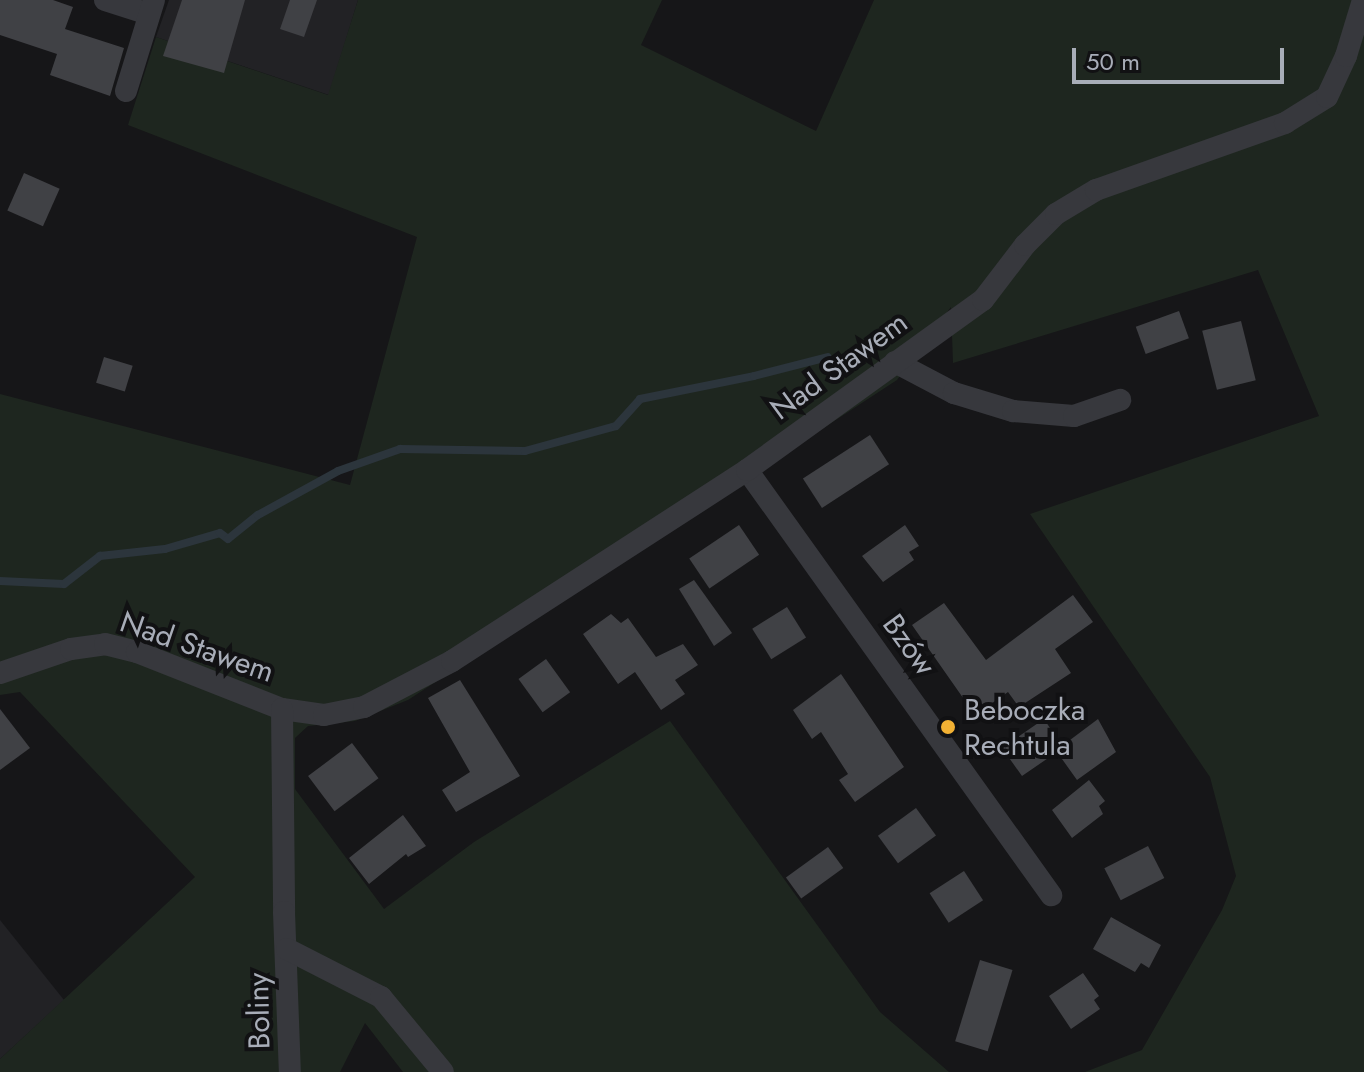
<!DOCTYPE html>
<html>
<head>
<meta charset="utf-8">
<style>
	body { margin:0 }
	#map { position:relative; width:1364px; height:1072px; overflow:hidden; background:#161618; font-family:Jost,sans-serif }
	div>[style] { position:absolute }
	.built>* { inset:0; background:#222225 }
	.green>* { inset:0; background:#1e261f }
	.stream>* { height:8px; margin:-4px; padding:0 4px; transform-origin:4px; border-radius:4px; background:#2c353c }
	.building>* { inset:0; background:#404145; transform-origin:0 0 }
	.minor>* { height:22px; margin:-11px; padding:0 11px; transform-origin:11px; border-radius:11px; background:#37383d }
	.dots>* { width:22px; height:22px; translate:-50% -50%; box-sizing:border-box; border:4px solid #111113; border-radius:50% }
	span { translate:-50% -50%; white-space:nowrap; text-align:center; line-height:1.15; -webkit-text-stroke:8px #111113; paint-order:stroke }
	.street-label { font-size:30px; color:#a8adb8 }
	.poi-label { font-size:30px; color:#a8adb8 }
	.left { translate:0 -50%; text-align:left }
	.scale { position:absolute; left:1072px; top:48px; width:212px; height:36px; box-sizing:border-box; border:4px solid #a8adb8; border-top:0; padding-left:10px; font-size:24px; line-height:28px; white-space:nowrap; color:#a8adb8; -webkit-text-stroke:6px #111113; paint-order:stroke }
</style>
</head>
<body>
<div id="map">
	<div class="built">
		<div style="clip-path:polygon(169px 0,358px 0,329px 95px,156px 37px)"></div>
		<div style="clip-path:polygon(0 920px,64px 1000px,0 1059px)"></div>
	</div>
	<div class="green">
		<div style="clip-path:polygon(358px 0,662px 0,641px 45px,816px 131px,874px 0,1364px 0,1364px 1072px,1085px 1072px,1142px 1050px,1222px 910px,1236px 876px,1210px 777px,1030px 514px,1319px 416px,1258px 270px,953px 363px,951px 307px,897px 380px,408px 700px,355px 721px,308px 726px,295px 738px,295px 789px,384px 909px,474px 842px,670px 721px,880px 1012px,949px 1072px,403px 1072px,365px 1023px,340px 1072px,0 1072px,0 1059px,195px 877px,20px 692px,0 695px,0 394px,350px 485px,417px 237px,128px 125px,156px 37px,328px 95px)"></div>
	</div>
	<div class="stream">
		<div style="left:0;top:581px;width:64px;rotate:2.7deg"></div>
		<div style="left:64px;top:584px;width:46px;rotate:-37.9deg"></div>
		<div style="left:100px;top:556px;width:65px;rotate:-6.1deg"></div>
		<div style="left:165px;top:549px;width:57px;rotate:-16.2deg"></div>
		<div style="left:220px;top:533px;width:10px;rotate:37deg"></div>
		<div style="left:228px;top:539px;width:38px;rotate:-39deg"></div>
		<div style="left:258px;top:515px;width:91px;rotate:-28.8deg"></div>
		<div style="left:338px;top:471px;width:66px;rotate:-19.5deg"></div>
		<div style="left:400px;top:449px;width:125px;rotate:0.9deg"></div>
		<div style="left:525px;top:451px;width:94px;rotate:-15.4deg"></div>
		<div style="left:616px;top:426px;width:36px;rotate:-48deg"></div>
		<div style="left:640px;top:399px;width:116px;rotate:-11.4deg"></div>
		<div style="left:754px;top:376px;width:76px;rotate:-14.4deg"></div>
	</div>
	<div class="building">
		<div style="clip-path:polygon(0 0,53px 0,73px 7px,65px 29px,124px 48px,110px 96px,50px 75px,57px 54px,0 35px)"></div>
		<div style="clip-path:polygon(182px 0,245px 0,224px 73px,163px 56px)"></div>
		<div style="clip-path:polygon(290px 0,317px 0,304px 37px,280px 29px)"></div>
		<div style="left:24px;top:173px;width:39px;height:41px;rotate:24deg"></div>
		<div style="left:1179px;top:311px;width:29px;height:46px;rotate:70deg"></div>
		<div style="left:1241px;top:321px;width:61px;height:40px;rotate:76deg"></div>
		<div style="left:104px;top:357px;width:30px;height:27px;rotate:17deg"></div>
		<div style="left:870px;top:435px;width:35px;height:80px;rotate:57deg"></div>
		<div style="left:739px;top:525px;width:36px;height:60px;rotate:56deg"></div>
		<div style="clip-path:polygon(905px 525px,919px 546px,909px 552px,914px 560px,883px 582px,862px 556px)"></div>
		<div style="clip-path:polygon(694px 580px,732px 633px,714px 646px,679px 589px)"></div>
		<div style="clip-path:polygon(1073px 595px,1093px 622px,1055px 649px,1071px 673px,1019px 707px,1008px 692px,975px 715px,912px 625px,944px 603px,986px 660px)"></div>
		<div style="left:787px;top:607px;width:36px;height:41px;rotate:58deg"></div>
		<div style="clip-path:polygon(611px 614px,621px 623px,628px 618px,656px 657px,683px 644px,698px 665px,675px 680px,685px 694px,661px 710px,635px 672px,618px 684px,583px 634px)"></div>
		<div style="left:546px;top:659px;width:41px;height:34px;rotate:54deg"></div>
		<div style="clip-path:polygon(841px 674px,904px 767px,855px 802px,839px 780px,848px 774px,821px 732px,812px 739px,793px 710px)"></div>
		<div style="clip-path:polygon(460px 680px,520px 776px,456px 812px,442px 790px,470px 772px,428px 698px)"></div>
		<div style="clip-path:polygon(0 709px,30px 748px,0 770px)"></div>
		<div style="clip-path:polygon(1044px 719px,1062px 746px,1098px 719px,1116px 752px,1077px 780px,1057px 752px,1022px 776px,1002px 748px)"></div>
		<div style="left:352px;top:743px;width:44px;height:55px;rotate:53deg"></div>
		<div style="clip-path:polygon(1089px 780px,1105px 801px,1099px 806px,1103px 814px,1072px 838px,1052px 810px)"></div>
		<div style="left:916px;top:808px;width:34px;height:47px;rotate:54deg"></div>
		<div style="clip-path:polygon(403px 815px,426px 846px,408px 857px,406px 854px,369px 884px,349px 858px)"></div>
		<div style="left:1148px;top:846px;width:36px;height:49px;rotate:63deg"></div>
		<div style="left:828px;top:847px;width:26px;height:52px;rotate:54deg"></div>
		<div style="left:964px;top:871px;width:35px;height:41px;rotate:57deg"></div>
		<div style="clip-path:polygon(1111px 917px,1161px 945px,1149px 968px,1141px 963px,1135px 972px,1093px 949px)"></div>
		<div style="left:980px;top:960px;width:34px;height:85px;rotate:17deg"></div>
		<div style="clip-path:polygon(1083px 973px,1099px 996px,1094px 1000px,1100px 1009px,1071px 1029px,1049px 996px)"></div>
	</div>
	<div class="minor">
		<div style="left:105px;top:0;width:46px;rotate:17.7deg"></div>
		<div style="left:126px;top:91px;width:95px;rotate:-72.9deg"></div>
		<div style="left:895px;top:362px;width:67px;rotate:27.7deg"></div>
		<div style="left:954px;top:393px;width:62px;rotate:17deg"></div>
		<div style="left:1013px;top:411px;width:61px;rotate:4.7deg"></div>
		<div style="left:1074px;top:416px;width:49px;rotate:-19.2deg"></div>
		<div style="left:747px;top:470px;width:523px;rotate:54.42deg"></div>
		<div style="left:0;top:673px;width:75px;rotate:-18.7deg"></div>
		<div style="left:71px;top:649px;width:34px;rotate:-8deg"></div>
		<div style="left:105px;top:644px;width:33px;rotate:14deg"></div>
		<div style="left:137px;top:652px;width:156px;rotate:21.5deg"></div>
		<div style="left:282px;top:709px;width:42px;rotate:8.1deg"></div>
		<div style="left:324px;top:715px;width:41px;rotate:-11.3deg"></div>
		<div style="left:364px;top:707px;width:99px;rotate:-27.6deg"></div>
		<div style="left:452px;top:661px;width:351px;rotate:-32.9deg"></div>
		<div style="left:747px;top:470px;width:291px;rotate:-35.8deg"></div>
		<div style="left:983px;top:300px;width:69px;rotate:-52.6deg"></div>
		<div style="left:1025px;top:245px;width:44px;rotate:-45deg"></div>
		<div style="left:1056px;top:214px;width:47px;rotate:-31deg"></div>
		<div style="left:1096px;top:190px;width:201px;rotate:-19.5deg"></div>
		<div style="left:1285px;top:123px;width:49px;rotate:-31.8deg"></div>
		<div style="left:1327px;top:97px;width:45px;rotate:-65.1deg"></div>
		<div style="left:1346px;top:56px;width:59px;rotate:-73.1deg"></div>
		<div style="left:282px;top:709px;width:203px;rotate:89.4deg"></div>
		<div style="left:284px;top:912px;width:160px;rotate:87.9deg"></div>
		<div style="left:287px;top:949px;width:106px;rotate:27.1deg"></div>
		<div style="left:381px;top:997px;width:97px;rotate:50.4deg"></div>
	</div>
	<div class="dots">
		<div style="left:948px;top:727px;background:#f2b134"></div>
	</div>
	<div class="street-label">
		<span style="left:839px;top:366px;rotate:-36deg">Nad Stawem</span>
		<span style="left:909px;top:645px;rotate:54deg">Bzów</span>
		<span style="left:197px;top:647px;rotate:19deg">Nad Stawem</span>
		<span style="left:259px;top:1011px;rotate:-91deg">Boliny</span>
	</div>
	<div class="poi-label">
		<span class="left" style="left:964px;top:727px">Beboczka<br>Rechtula</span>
	</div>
	<div class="scale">50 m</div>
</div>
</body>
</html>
